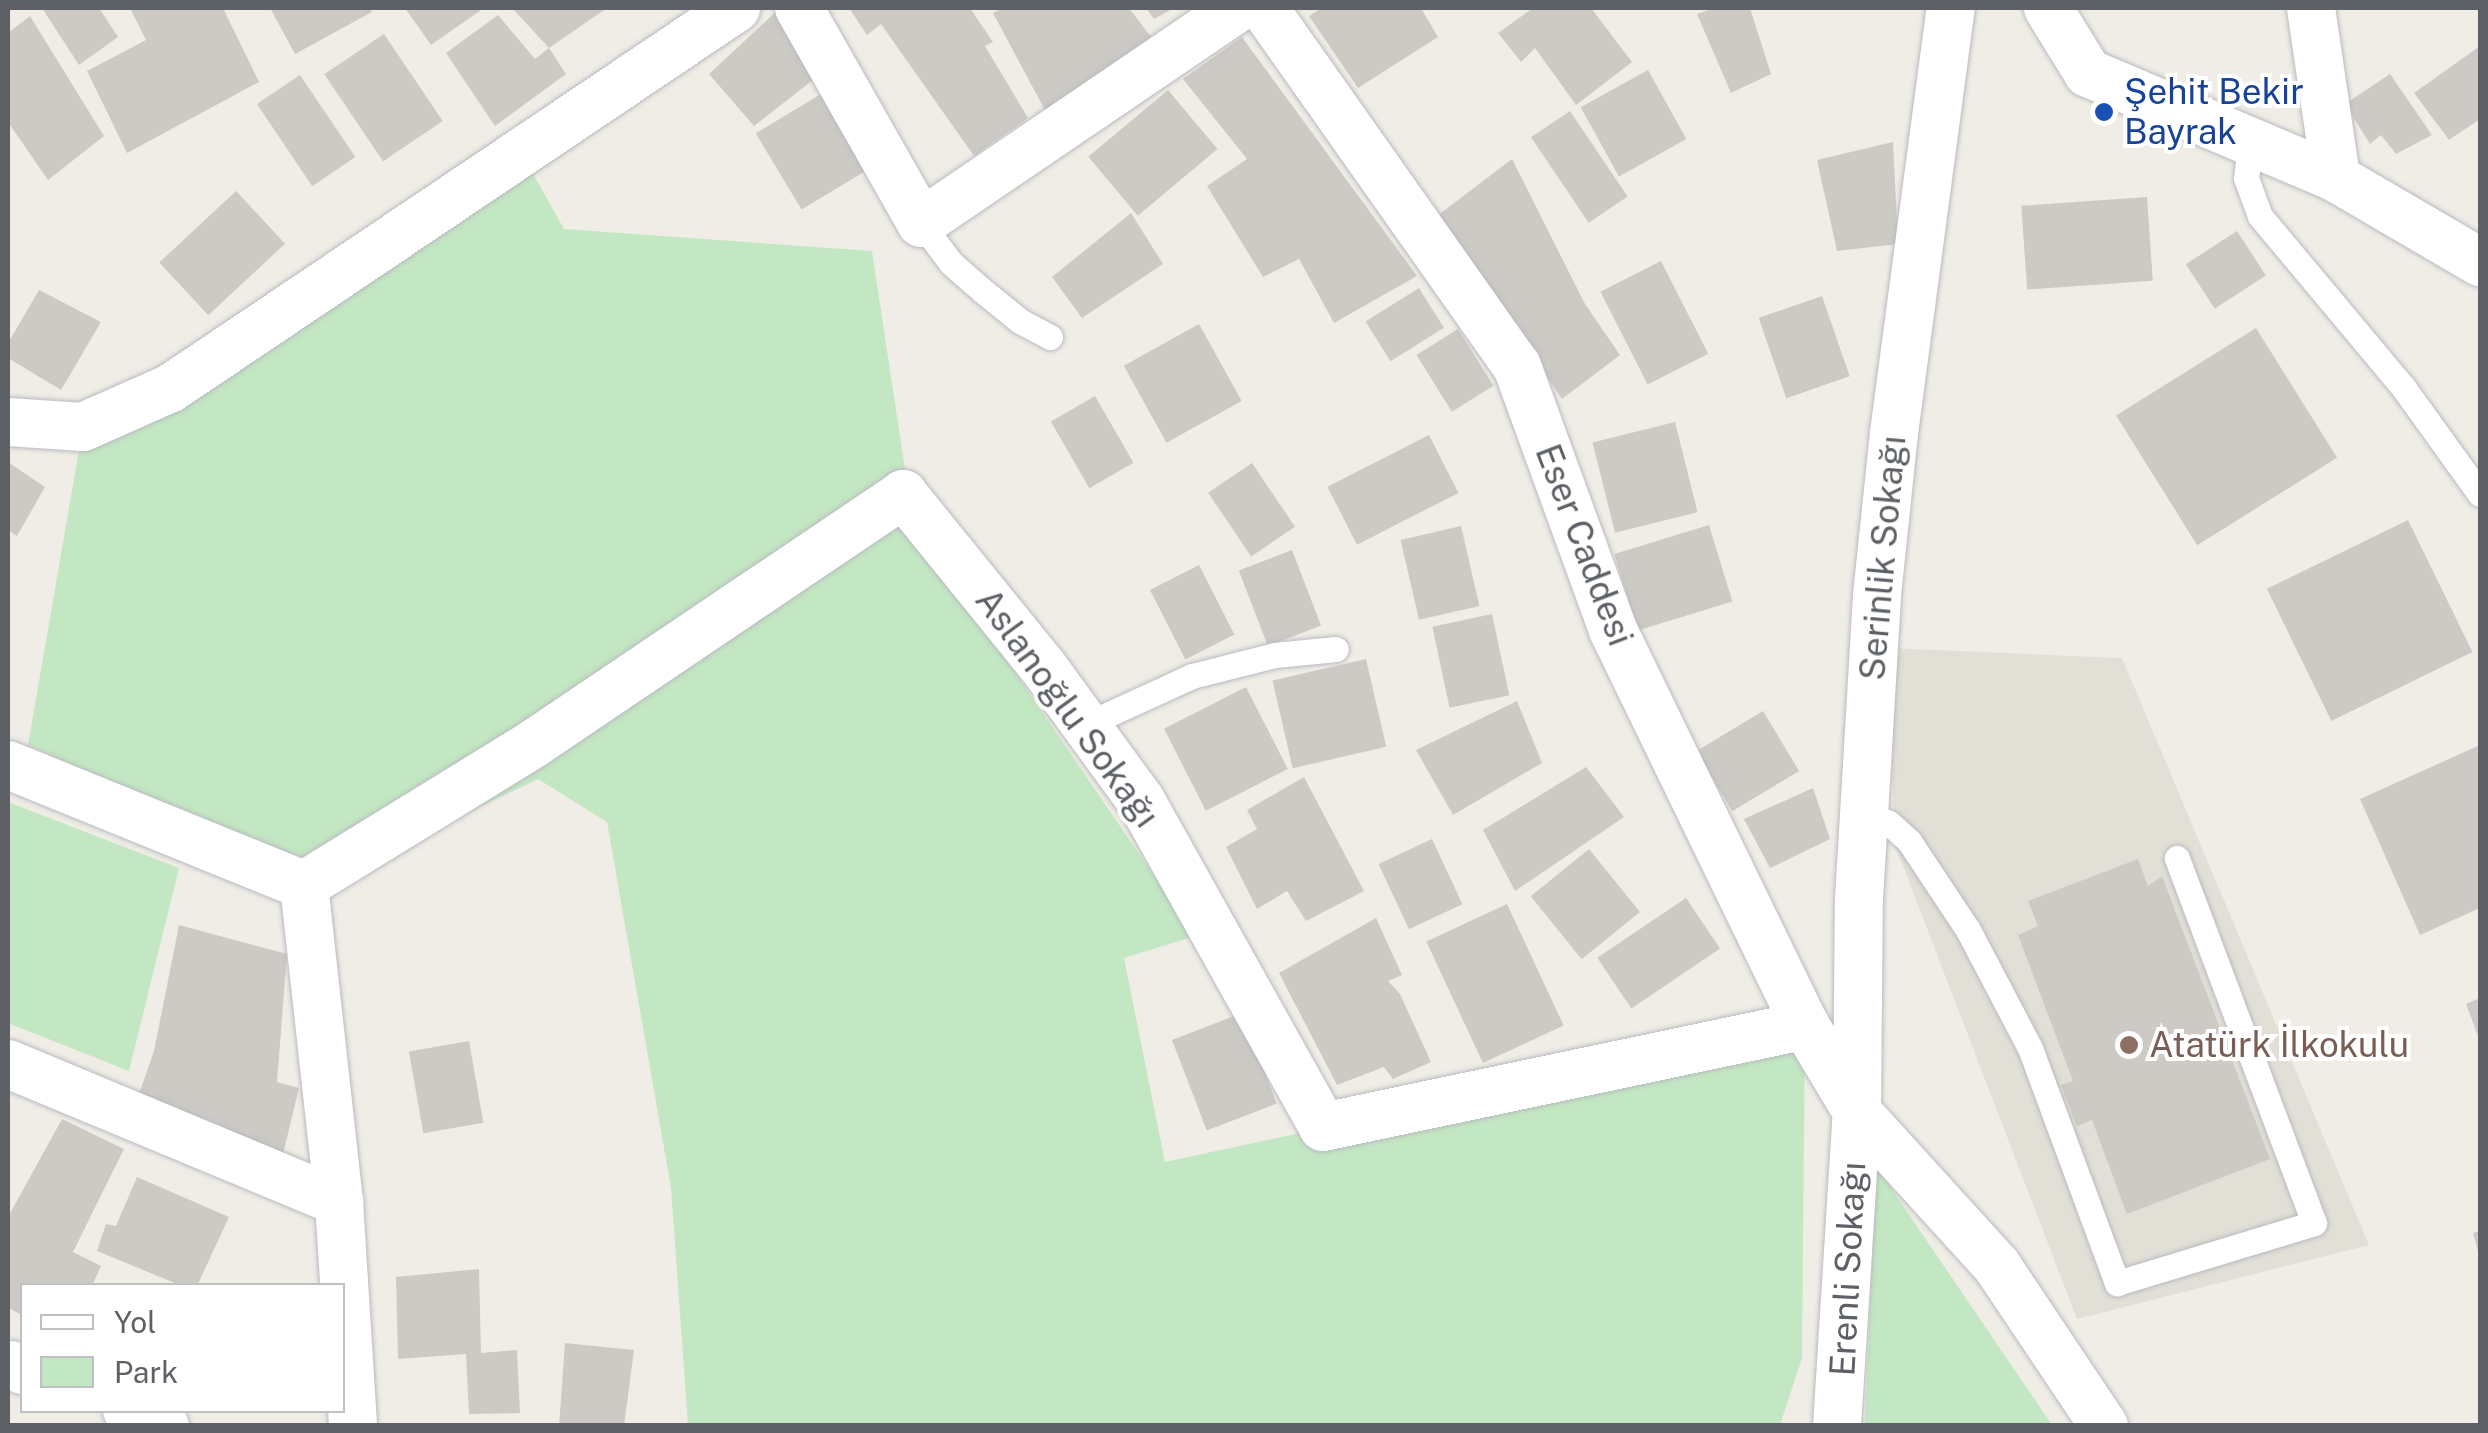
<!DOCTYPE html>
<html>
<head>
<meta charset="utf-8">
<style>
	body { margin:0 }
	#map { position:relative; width:2488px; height:1433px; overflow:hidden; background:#f0ede6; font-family:"Public Sans",sans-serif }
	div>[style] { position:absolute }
	.education>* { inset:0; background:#e2dfd6 }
	.green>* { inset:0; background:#c3e7c2 }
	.building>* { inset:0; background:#cdcac5; transform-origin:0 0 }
	.roads { filter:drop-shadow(0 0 2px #b8bbbf) drop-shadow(0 0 2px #b8bbbf) }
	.service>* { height:25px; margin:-12.5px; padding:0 12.5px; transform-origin:12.5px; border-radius:12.5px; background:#fff }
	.minor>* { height:48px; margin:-24px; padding:0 24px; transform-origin:24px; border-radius:24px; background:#fff }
	.dots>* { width:28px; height:28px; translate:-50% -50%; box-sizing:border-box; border:5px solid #fff; border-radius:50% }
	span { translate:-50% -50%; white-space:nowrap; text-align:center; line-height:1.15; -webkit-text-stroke:8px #fff; paint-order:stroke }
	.transit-label { font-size:35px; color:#164399 }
	.left { translate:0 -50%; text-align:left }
	.street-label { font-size:35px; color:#5d6166 }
	.education-label { font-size:35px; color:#785e54 }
	.frame { position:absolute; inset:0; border:10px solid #5d6166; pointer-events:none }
	.legend { position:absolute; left:20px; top:1283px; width:325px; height:130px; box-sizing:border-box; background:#fff; border:2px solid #bec0c2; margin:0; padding:12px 18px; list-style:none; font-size:30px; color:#5d6166 }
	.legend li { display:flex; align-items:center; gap:20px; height:50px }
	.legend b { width:50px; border:2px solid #bec0c2 }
</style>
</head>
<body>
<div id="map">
	<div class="education">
		<div style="clip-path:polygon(1888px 648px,2122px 658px,2369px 1245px,2077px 1319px,1895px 845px)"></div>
	</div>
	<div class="green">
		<div style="clip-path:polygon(517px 145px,564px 229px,872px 251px,913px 523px,1195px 936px,1124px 958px,1165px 1162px,1805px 1025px,1802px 1358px,1780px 1425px,688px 1425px,671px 1188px,607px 822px,538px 779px,332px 878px,28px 745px,83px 427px)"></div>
		<div style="clip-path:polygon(8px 802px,179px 868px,129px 1071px,8px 1023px)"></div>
		<div style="clip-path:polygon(1876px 1166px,2052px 1425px,1865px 1423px)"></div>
	</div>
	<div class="building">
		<div style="clip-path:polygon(42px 8px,99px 8px,118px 37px,79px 65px)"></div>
		<div style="clip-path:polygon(130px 8px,223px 8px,259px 82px,127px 153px,87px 71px,146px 40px)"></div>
		<div style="clip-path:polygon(270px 8px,370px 8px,372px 12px,295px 54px)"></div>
		<div style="clip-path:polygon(405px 8px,484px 8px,431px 45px)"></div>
		<div style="clip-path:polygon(512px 8px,607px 8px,549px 48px)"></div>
		<div style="clip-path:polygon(780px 8px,822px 73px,754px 126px,709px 74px)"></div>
		<div style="clip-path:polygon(849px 8px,970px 8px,993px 42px,985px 46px,1028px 118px,974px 156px,881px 24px,867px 35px)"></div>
		<div style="clip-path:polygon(1003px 8px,1129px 8px,1151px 37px,1048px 116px,993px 13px)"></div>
		<div style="clip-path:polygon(1146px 8px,1174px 8px,1154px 19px)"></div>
		<div style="clip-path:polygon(1322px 8px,1421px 8px,1438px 37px,1358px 88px,1309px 16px)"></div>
		<div style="clip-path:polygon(1533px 8px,1591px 8px,1632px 62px,1576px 105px,1535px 48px,1521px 62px,1498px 33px)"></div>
		<div style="clip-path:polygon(1715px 8px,1750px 8px,1771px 74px,1731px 93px,1697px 14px)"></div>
		<div style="clip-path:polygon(498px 15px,535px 59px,549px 48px,566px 74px,495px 126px,446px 53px)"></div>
		<div style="clip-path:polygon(30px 16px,104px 136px,48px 180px,8px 122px,8px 33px)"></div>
		<div style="left:384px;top:34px;width:105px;height:72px;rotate:56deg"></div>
		<div style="clip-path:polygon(1242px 37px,1417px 276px,1334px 323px,1299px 259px,1263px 277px,1207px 186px,1247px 159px,1183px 79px)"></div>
		<div style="clip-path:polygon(2480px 46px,2480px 119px,2449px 140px,2414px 93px)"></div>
		<div style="left:1648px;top:70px;width:79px;height:77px;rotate:61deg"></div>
		<div style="clip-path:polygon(2390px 74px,2432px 135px,2396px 154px,2381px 135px,2370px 144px,2345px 104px)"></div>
		<div style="left:300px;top:75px;width:99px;height:52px;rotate:56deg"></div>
		<div style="left:1168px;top:90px;width:77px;height:104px;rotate:50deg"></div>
		<div style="left:826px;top:91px;width:89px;height:82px;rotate:59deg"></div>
		<div style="left:1570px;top:111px;width:103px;height:47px;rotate:56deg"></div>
		<div style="clip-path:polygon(1893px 142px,1898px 244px,1837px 251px,1817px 160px)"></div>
		<div style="clip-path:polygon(1512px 159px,1585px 304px,1620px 355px,1562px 399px,1437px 216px)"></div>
		<div style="left:236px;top:191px;width:72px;height:105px;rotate:47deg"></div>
		<div style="left:2147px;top:197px;width:84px;height:126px;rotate:86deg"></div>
		<div style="clip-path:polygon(1131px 213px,1163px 264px,1082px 318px,1052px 277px)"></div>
		<div style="left:2237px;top:231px;width:53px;height:61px;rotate:57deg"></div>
		<div style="left:1661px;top:261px;width:104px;height:68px;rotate:63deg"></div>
		<div style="left:1419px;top:288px;width:47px;height:63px;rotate:58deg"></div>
		<div style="clip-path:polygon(39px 290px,101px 322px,61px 390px,8px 358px,8px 343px)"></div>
		<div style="left:1822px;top:296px;width:85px;height:67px;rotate:71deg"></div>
		<div style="left:1199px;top:324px;width:88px;height:86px;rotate:61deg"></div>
		<div style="left:2256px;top:328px;width:153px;height:165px;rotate:58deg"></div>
		<div style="left:1458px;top:329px;width:67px;height:49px;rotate:58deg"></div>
		<div style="left:1095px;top:396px;width:77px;height:51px;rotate:60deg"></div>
		<div style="left:1675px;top:422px;width:93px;height:85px;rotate:76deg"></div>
		<div style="left:1429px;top:435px;width:65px;height:114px;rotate:63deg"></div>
		<div style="clip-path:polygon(8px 462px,45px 487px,17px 536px,8px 530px)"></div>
		<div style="left:1252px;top:463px;width:77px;height:53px;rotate:56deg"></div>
		<div style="left:2408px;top:520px;width:147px;height:157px;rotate:64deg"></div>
		<div style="left:1709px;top:525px;width:80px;height:99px;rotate:73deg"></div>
		<div style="left:1461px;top:526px;width:82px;height:62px;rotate:77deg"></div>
		<div style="left:1292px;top:550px;width:81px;height:57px;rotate:69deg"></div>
		<div style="left:1199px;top:565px;width:78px;height:55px;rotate:63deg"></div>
		<div style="left:1492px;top:614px;width:83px;height:61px;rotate:78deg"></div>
		<div style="left:1366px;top:659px;width:90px;height:96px;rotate:77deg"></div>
		<div style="left:1246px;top:687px;width:92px;height:92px;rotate:63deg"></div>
		<div style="clip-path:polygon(1517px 701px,1542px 763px,1453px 815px,1416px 750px)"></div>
		<div style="left:1763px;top:711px;width:70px;height:78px;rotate:59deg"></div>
		<div style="clip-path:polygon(2480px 745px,2480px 908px,2420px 935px,2360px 799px)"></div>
		<div style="clip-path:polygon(1586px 767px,1624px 817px,1515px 891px,1483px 830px)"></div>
		<div style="clip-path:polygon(1304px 777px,1364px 891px,1306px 921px,1287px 891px,1257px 909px,1226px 847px,1257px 829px,1247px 810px)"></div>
		<div style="clip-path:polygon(1813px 788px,1830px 839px,1770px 868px,1744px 819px)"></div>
		<div style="left:1432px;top:839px;width:72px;height:59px;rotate:65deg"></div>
		<div style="left:1589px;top:849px;width:81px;height:75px;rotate:51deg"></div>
		<div style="clip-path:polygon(2138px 859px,2148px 886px,2162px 876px,2270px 1159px,2127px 1214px,2092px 1120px,2077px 1126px,2061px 1085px,2073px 1081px,2018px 935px,2038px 926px,2028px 901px)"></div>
		<div style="left:1686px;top:898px;width:61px;height:107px;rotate:56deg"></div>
		<div style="left:1507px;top:904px;width:134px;height:89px;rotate:65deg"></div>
		<div style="clip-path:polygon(1376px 918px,1402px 975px,1388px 981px,1400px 994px,1431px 1062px,1393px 1079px,1384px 1067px,1337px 1085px,1279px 973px)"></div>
		<div style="clip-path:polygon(179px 925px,287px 954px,277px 1082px,299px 1088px,283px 1154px,136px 1103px,154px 1051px)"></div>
		<div style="clip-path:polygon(2480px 998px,2480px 1041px,2466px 1004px)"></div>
		<div style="left:1242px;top:1013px;width:97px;height:75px;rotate:69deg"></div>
		<div style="left:469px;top:1041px;width:83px;height:61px;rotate:80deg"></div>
		<div style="clip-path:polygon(62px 1119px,124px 1149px,73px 1252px,101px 1266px,92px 1286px,22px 1286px,22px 1315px,8px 1308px,8px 1217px)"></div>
		<div style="clip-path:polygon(137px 1177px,229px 1217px,197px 1286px,182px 1286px,97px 1251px,106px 1224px,116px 1226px)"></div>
		<div style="clip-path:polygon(2480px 1231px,2480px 1255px,2479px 1255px,2473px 1233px)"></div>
		<div style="clip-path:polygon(479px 1269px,481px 1353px,517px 1350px,520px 1413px,469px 1414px,466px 1354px,398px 1359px,396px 1277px)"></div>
		<div style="clip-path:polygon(565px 1343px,634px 1350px,624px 1426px,559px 1426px)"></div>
	</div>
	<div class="roads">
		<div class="service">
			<div style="left:2250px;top:142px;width:36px;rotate:96deg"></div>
			<div style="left:2246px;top:178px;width:40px;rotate:69.8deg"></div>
			<div style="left:2260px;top:216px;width:223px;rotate:50.1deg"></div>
			<div style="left:2403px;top:387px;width:132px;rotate:54.3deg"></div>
			<div style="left:921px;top:223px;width:50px;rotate:53.1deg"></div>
			<div style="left:951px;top:263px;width:43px;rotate:41.2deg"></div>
			<div style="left:983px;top:291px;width:48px;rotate:39deg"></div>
			<div style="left:1020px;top:321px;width:34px;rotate:28deg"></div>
			<div style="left:1085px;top:725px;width:118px;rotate:-24.6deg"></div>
			<div style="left:1192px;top:676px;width:86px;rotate:-14.2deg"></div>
			<div style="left:1275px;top:655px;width:61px;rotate:-5.6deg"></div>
			<div style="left:1864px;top:812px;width:27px;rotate:24deg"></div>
			<div style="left:1889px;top:823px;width:27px;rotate:42deg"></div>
			<div style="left:1909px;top:841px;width:107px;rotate:56.5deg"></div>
			<div style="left:1968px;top:930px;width:133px;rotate:62.3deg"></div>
			<div style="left:2030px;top:1048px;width:251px;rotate:69.7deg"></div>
			<div style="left:2117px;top:1283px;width:206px;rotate:-16.9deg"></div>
			<div style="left:2314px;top:1223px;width:390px;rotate:-110.6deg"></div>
		</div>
		<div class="minor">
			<div style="left:799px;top:8px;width:247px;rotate:60.4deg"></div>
			<div style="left:921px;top:223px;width:382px;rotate:-34.2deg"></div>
			<div style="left:1264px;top:8px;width:438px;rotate:54.8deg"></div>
			<div style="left:1517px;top:366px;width:281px;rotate:70deg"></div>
			<div style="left:1613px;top:630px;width:439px;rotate:64.1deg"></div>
			<div style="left:1805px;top:1025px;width:101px;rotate:59.1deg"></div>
			<div style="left:1857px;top:1112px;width:208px;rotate:47.7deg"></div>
			<div style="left:1997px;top:1266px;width:192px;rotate:56.2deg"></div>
			<div style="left:2048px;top:8px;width:76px;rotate:58.4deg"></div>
			<div style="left:2088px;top:73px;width:269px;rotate:22.9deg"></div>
			<div style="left:2336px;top:178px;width:167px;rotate:30.3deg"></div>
			<div style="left:2311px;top:8px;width:172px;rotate:81.6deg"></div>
			<div style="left:8px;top:422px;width:75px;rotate:3.8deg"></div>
			<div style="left:83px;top:427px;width:96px;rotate:-23.9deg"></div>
			<div style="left:171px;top:388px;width:681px;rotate:-33.92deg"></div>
			<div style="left:8px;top:765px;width:319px;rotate:22.1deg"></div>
			<div style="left:304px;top:885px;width:319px;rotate:83.7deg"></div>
			<div style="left:339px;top:1202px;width:224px;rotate:86.4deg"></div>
			<div style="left:304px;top:885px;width:269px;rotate:-31.6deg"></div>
			<div style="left:533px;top:744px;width:447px;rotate:-34deg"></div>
			<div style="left:903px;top:494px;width:224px;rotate:51deg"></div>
			<div style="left:1044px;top:668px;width:165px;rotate:53.9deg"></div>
			<div style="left:1141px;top:801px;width:373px;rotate:60.8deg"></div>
			<div style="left:1323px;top:1127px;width:493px;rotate:-11.9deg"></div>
			<div style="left:8px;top:1064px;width:359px;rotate:22.6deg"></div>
			<div style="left:11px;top:1365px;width:12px;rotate:24deg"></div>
			<div style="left:127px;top:1410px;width:41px;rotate:22.8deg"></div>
			<div style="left:1837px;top:1426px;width:315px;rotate:-86.4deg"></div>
			<div style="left:1857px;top:1112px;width:213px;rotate:-89.5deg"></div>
			<div style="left:1859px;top:899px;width:305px;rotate:-86.6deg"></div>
			<div style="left:1877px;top:595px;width:163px;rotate:-84deg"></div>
			<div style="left:1894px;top:433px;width:429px;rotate:-82.4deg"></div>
		</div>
	</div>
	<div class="dots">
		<div style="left:2104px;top:112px;background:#1a4fb4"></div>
		<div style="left:2129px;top:1045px;background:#8d6e63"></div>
	</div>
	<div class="transit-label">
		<span class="left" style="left:2124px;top:112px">Şehit Bekir<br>Bayrak</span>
	</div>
	<div class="street-label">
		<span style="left:1584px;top:545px;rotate:69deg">Eser Caddesi</span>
		<span style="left:1883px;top:558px;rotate:-85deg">Serinlik Sokağı</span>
		<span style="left:1067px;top:708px;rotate:54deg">Aslanoğlu Sokağı</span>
		<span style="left:1848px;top:1269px;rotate:-87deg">Erenli Sokağı</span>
	</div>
	<div class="education-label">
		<span class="left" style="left:2149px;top:1045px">Atatürk İlkokulu</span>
	</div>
	<div class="frame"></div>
	<ul class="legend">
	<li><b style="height:12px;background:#fff"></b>Yol</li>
	<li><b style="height:28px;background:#c3e7c2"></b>Park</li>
	</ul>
</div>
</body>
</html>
